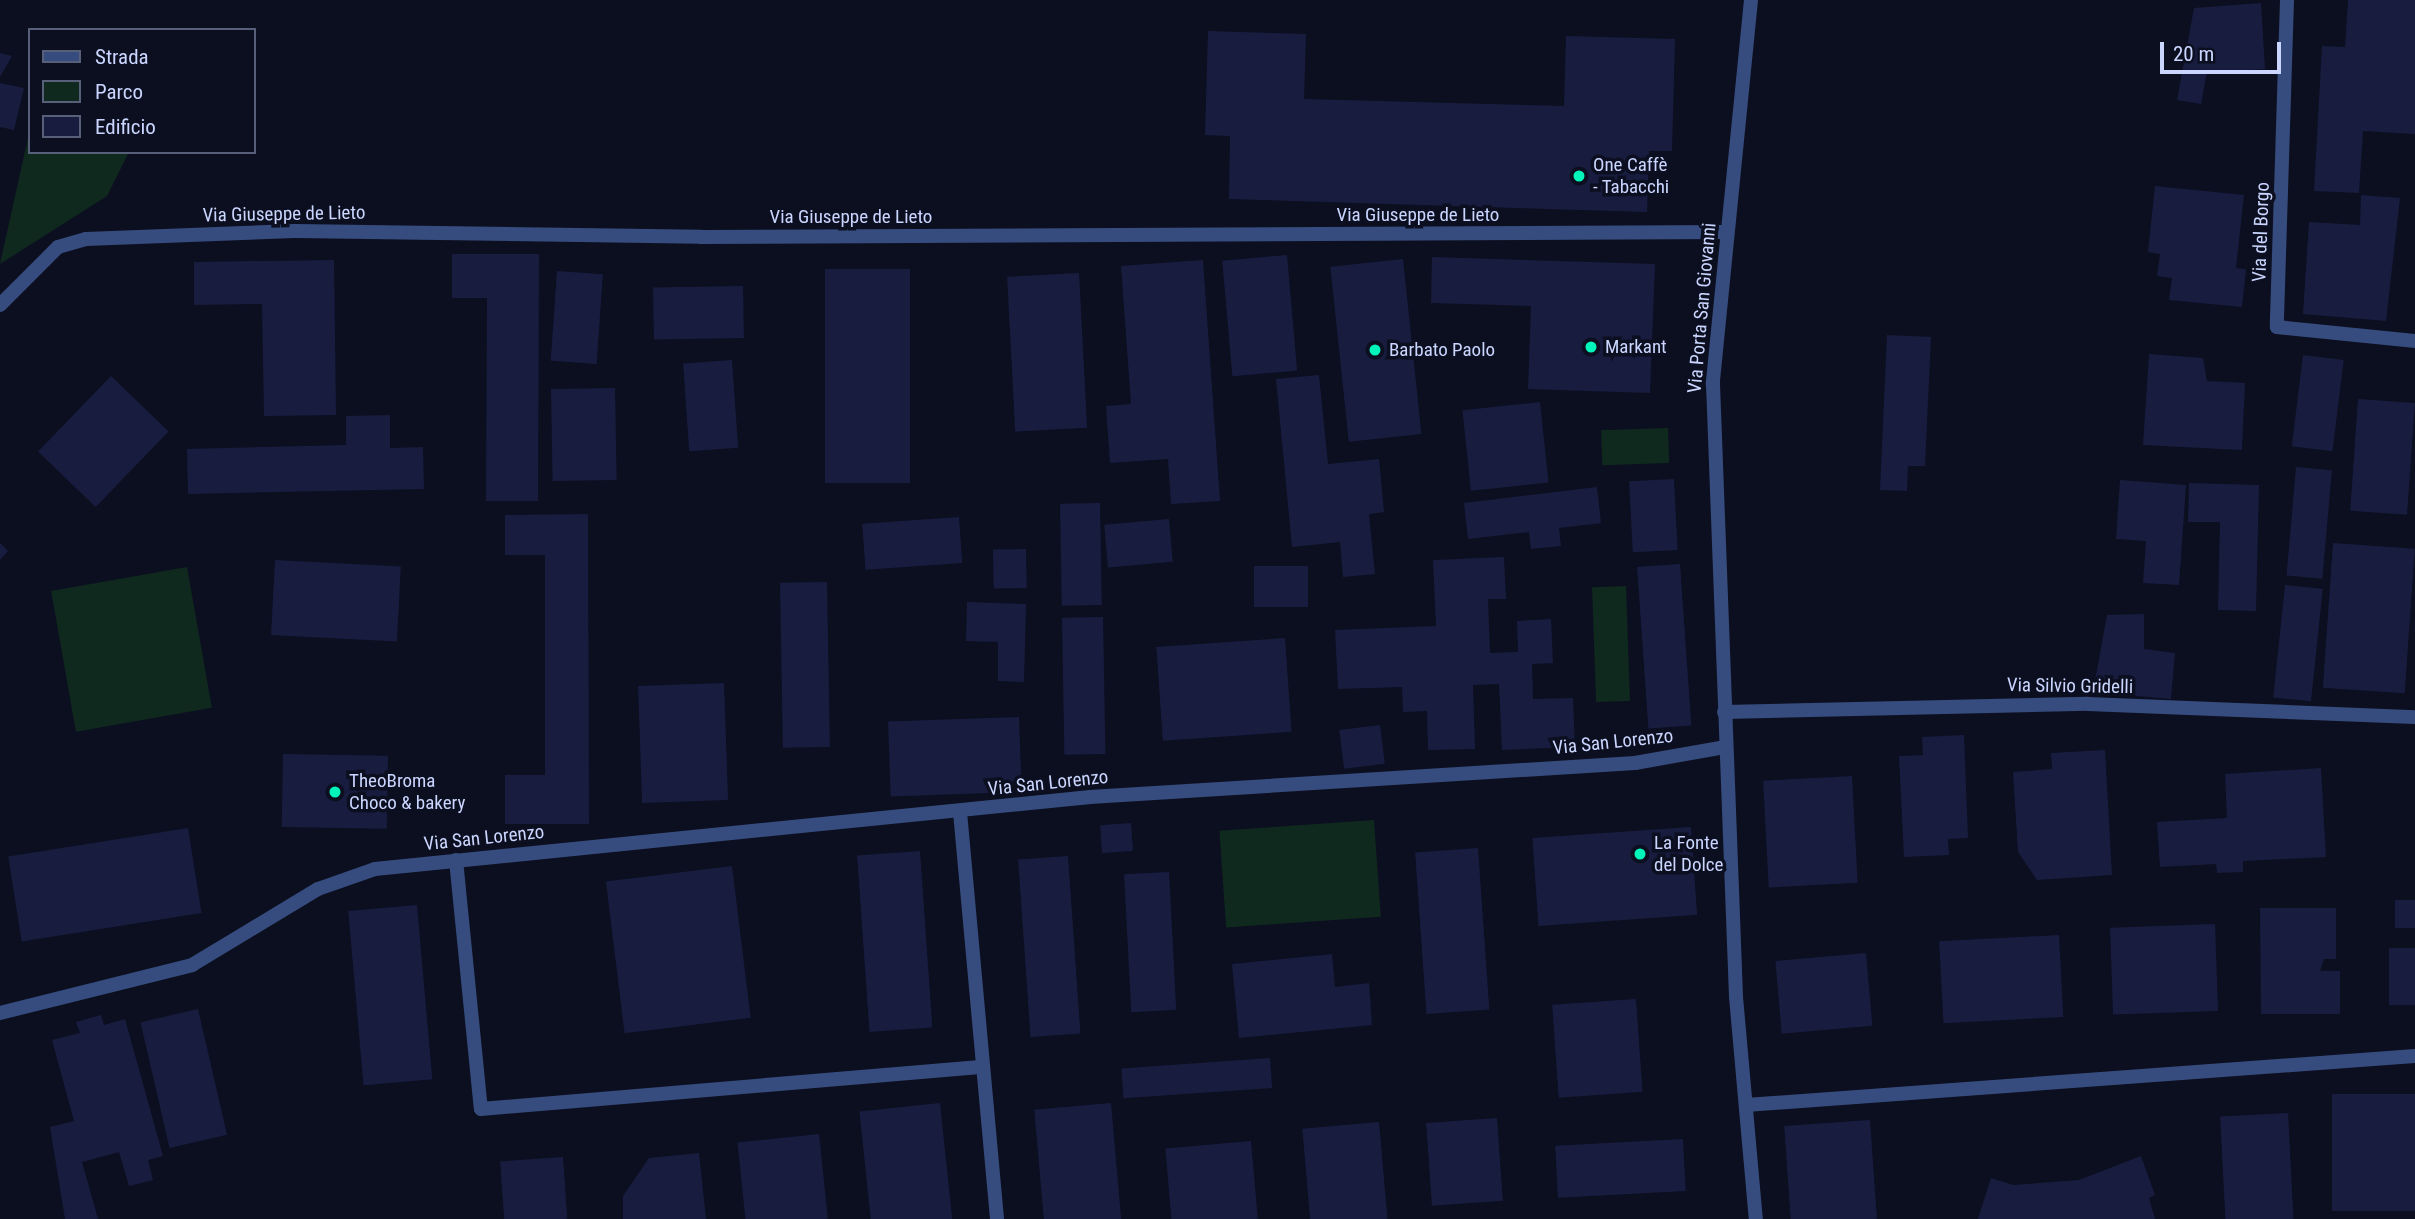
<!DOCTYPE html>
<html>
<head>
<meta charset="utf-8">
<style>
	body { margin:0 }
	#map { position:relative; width:2415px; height:1219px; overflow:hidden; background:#0c0f1f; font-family:"Roboto Condensed",sans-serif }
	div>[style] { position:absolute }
	.green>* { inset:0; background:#0f291f; transform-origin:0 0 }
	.building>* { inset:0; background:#181d40; transform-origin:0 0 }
	.minor>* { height:14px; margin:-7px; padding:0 7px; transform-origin:7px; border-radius:7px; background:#364c7f }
	.dots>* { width:19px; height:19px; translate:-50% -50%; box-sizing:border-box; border:4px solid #0c0f1f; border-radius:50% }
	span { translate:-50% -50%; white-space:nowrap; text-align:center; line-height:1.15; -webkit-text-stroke:7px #0c0f1f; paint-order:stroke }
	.poi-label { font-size:19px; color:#cad6ff }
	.left { translate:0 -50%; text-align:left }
	.street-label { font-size:19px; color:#cad6ff }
	.legend { position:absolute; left:28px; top:28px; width:228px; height:126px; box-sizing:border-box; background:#0c0f1f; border:2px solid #585f79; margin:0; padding:9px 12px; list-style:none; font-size:21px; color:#cad6ff }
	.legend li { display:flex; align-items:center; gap:14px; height:35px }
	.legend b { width:35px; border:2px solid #585f79 }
	.scale { position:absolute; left:2160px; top:42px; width:121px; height:32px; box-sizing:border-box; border:4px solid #cad6ff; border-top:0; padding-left:9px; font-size:21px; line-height:24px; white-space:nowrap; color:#cad6ff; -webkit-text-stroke:5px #0c0f1f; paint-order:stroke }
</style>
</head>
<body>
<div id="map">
	<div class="green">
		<div style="clip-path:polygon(30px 129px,30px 152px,129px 152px,107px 196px,0 264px)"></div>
		<div style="left:1668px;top:428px;width:35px;height:67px;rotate:88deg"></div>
		<div style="left:187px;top:567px;width:143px;height:138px;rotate:80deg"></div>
		<div style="left:1626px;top:586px;width:115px;height:34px;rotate:88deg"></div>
		<div style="left:1374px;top:820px;width:97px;height:155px;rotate:86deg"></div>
	</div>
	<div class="building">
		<div style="clip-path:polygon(2348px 0,2415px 0,2415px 134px,2363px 131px,2359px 193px,2314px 191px,2322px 46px,2345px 47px)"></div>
		<div style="clip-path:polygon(2261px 3px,2265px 69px,2207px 72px,2201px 104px,2177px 100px,2194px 8px)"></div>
		<div style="clip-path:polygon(1208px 31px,1306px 34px,1304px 99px,1564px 106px,1566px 36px,1675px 39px,1672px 151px,1649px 151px,1647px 212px,1229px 199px,1230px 136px,1205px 135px)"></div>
		<div style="clip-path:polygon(0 53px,12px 56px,0 77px)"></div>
		<div style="clip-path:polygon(0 83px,24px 88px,14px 130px,0 127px)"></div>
		<div style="clip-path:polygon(2155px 186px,2244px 195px,2236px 268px,2246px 269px,2242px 307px,2169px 300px,2172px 278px,2157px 276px,2160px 254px,2148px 252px)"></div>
		<div style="clip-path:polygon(2361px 195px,2400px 198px,2386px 321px,2303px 314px,2309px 222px,2360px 225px)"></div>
		<div style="clip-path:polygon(452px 254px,539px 254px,538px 501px,486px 501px,487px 298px,452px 298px)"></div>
		<div style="left:1287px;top:255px;width:116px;height:65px;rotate:85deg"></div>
		<div style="clip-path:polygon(1432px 257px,1655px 264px,1650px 393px,1528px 389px,1531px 306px,1431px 303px)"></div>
		<div style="left:1403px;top:259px;width:176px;height:73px;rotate:84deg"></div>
		<div style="clip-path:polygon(334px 260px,336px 415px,264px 416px,262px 304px,194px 305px,194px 262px)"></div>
		<div style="clip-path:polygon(1203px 260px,1220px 501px,1171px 504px,1168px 459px,1110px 463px,1106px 406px,1131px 404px,1121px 266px)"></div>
		<div style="left:825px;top:269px;width:85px;height:214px"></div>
		<div style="left:557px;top:271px;width:46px;height:90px;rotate:4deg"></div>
		<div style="left:1079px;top:273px;width:155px;height:72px;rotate:87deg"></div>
		<div style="left:743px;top:286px;width:52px;height:90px;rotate:89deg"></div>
		<div style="clip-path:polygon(1887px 335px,1931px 337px,1925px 466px,1908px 466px,1907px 491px,1880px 490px)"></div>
		<div style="clip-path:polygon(2149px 354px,2203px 358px,2207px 381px,2245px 383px,2242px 450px,2143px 445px)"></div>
		<div style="left:2303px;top:355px;width:41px;height:92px;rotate:7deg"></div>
		<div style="left:732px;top:360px;width:88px;height:49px;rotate:86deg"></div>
		<div style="clip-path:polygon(1319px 375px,1328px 464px,1379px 459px,1384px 512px,1369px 514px,1375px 574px,1343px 577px,1340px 542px,1292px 547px,1276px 379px)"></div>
		<div style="left:111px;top:376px;width:80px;height:105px;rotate:44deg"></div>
		<div style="left:615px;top:388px;width:92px;height:64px;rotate:89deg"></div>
		<div style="left:2358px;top:399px;width:57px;height:112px;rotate:4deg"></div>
		<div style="left:1540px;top:402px;width:81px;height:78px;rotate:84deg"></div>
		<div style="clip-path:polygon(390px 415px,390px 448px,423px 447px,424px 489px,188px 494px,187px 449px,346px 445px,346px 416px)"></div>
		<div style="left:2296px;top:467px;width:36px;height:109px;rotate:5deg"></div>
		<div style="left:1674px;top:479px;width:71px;height:45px;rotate:87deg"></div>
		<div style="clip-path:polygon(2120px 480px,2186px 485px,2179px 585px,2143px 583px,2146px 541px,2116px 539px)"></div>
		<div style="clip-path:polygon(2189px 483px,2259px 485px,2256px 611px,2218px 610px,2220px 522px,2188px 522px)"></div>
		<div style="clip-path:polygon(1597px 487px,1601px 523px,1559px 528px,1561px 546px,1531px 549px,1529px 532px,1468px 539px,1464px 503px)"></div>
		<div style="left:1100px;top:503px;width:102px;height:40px;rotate:89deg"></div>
		<div style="clip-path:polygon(588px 514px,589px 824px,505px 824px,505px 775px,545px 775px,545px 555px,505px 555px,505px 515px)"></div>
		<div style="left:959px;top:517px;width:46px;height:97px;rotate:86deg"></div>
		<div style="left:1169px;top:519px;width:43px;height:65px;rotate:85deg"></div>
		<div style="clip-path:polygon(0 543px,8px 551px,0 560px)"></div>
		<div style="left:2333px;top:543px;width:82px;height:145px;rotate:4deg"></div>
		<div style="left:1026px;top:549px;width:39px;height:33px;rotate:89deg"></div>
		<div style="clip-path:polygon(1504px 557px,1506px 599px,1488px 599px,1490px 653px,1518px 652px,1517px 621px,1551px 619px,1553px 663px,1532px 664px,1533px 699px,1573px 698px,1575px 747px,1502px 750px,1499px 684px,1473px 685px,1475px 749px,1428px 750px,1427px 711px,1403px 712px,1402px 687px,1338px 689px,1335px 630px,1436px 626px,1433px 560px)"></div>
		<div style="left:275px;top:560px;width:126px;height:75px;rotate:3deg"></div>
		<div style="left:1680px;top:564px;width:162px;height:43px;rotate:86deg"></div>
		<div style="left:1254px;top:566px;width:54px;height:41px"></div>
		<div style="left:827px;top:582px;width:165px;height:47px;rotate:89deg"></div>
		<div style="left:2285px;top:585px;width:38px;height:113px;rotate:6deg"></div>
		<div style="clip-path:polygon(967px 602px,1026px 604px,1024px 682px,998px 681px,998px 642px,966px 641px)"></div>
		<div style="clip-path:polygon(2144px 614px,2144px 649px,2175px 653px,2171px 699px,2093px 692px,2107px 615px)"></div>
		<div style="left:1103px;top:617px;width:137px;height:41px;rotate:89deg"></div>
		<div style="left:1285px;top:638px;width:94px;height:129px;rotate:86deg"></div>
		<div style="left:724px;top:683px;width:117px;height:86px;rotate:88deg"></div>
		<div style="left:1019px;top:717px;width:75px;height:131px;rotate:88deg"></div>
		<div style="left:1380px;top:725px;width:39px;height:41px;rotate:83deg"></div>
		<div style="clip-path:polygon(1964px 735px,1968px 838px,1948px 839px,1949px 855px,1904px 857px,1899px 756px,1923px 755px,1922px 737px)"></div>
		<div style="clip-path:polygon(2105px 750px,2112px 875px,2037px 880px,2018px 852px,2013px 772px,2052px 769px,2051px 753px)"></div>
		<div style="left:283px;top:754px;width:105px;height:73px;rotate:1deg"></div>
		<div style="clip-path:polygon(2321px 768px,2326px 857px,2243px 861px,2243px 872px,2217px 873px,2216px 864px,2160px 867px,2157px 822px,2227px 818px,2225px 774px)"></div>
		<div style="left:1852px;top:776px;width:107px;height:89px;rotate:87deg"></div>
		<div style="left:1131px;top:823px;width:28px;height:31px;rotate:86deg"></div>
		<div style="left:1691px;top:827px;width:88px;height:159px;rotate:86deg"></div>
		<div style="left:188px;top:828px;width:86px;height:182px;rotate:81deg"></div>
		<div style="left:1478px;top:848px;width:162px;height:63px;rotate:86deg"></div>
		<div style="left:920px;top:851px;width:177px;height:63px;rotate:86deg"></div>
		<div style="left:1068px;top:856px;width:178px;height:50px;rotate:86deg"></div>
		<div style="left:732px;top:866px;width:153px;height:127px;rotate:83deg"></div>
		<div style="left:1169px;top:872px;width:138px;height:45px;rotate:87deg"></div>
		<div style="left:2415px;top:900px;width:28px;height:20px;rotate:90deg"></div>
		<div style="left:417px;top:905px;width:175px;height:69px;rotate:85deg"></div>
		<div style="clip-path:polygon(2260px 908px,2336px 908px,2336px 959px,2324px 959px,2320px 971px,2340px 971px,2340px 1014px,2261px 1014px)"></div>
		<div style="left:2215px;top:924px;width:87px;height:105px;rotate:88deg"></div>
		<div style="left:2059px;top:935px;width:82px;height:120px;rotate:87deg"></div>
		<div style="left:2415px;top:948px;width:57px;height:26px;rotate:90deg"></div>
		<div style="left:1866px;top:953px;width:73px;height:91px;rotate:85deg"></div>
		<div style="clip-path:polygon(1332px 954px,1335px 987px,1369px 983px,1372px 1025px,1239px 1038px,1232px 964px)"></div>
		<div style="left:1636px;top:999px;width:93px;height:84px;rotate:86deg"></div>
		<div style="left:198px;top:1009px;width:129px;height:59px;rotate:77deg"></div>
		<div style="clip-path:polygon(101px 1015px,104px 1025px,125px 1019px,163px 1156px,148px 1160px,153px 1180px,129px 1186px,119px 1152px,82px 1162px,98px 1219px,65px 1219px,50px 1127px,74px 1121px,52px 1040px,80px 1033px,76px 1022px)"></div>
		<div style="left:1270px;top:1058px;width:30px;height:149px;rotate:86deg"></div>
		<div style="left:2415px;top:1094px;width:117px;height:83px;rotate:90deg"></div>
		<div style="left:940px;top:1103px;width:117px;height:81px;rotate:84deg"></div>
		<div style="left:1111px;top:1103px;width:117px;height:77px;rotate:85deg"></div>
		<div style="left:2288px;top:1113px;width:106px;height:68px;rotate:87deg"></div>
		<div style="left:1497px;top:1118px;width:83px;height:71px;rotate:86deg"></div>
		<div style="left:1870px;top:1120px;width:99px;height:86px;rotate:86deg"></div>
		<div style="left:1379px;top:1122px;width:97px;height:77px;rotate:85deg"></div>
		<div style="left:819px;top:1134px;width:85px;height:82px;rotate:84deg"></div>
		<div style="left:1683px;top:1139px;width:52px;height:128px;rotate:87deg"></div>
		<div style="left:1251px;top:1141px;width:78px;height:86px;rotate:85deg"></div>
		<div style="clip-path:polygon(699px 1153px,706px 1219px,623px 1219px,623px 1196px,649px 1158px)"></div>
		<div style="clip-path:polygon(2141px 1156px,2155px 1195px,2149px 1198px,2155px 1219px,1978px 1219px,1991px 1178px,2013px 1185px,2079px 1180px)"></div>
		<div style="left:563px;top:1157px;width:62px;height:63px;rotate:86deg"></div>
	</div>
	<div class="minor">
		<div style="left:1751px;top:0;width:386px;rotate:95.7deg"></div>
		<div style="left:1713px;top:384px;width:613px;rotate:87.85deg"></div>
		<div style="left:1736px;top:997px;width:223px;rotate:84.9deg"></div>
		<div style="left:2287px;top:0;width:327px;rotate:91.8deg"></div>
		<div style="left:2277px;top:327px;width:139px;rotate:5.8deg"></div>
		<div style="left:0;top:305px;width:82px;rotate:-45deg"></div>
		<div style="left:58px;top:247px;width:29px;rotate:-16deg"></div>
		<div style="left:86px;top:239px;width:209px;rotate:-2.2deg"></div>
		<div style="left:295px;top:231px;width:406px;rotate:0.8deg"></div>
		<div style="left:701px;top:237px;width:1026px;rotate:-0.28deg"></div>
		<div style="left:1724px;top:712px;width:364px;rotate:-1.3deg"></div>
		<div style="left:2088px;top:704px;width:327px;rotate:2.3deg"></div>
		<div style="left:960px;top:812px;width:409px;rotate:84.8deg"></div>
		<div style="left:456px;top:860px;width:250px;rotate:84.3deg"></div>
		<div style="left:481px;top:1109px;width:501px;rotate:-4.81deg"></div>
		<div style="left:0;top:1013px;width:198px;rotate:-14deg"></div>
		<div style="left:192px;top:965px;width:147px;rotate:-31.1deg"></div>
		<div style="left:318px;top:889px;width:60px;rotate:-19.3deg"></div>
		<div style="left:375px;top:869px;width:719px;rotate:-5.75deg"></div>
		<div style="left:1090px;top:797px;width:546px;rotate:-3.57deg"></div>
		<div style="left:1635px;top:763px;width:91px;rotate:-10.1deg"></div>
		<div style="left:1746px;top:1105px;width:671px;rotate:-4.19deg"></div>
	</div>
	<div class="dots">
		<div style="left:1579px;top:176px;background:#00f5bb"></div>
		<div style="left:1591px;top:347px;background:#00f5bb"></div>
		<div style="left:1375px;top:350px;background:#00f5bb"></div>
		<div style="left:335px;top:792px;background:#00f5bb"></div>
		<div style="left:1640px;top:854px;background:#00f5bb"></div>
	</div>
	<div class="poi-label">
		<span class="left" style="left:1593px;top:176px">One Caffè<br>- Tabacchi</span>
		<span class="left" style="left:1605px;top:347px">Markant</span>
		<span class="left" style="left:1389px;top:350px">Barbato Paolo</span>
		<span class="left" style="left:349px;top:792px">TheoBroma<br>Choco &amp; bakery</span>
		<span class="left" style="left:1654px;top:854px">La Fonte<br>del Dolce</span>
	</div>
	<div class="street-label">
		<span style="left:284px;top:214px;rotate:-1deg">Via Giuseppe de Lieto</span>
		<span style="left:1418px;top:215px">Via Giuseppe de Lieto</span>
		<span style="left:851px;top:217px">Via Giuseppe de Lieto</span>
		<span style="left:2261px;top:232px;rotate:-88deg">Via del Borgo</span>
		<span style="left:1702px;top:308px;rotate:-85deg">Via Porta San Giovanni</span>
		<span style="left:2070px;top:686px;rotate:1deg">Via Silvio Gridelli</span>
		<span style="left:1613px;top:742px;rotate:-6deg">Via San Lorenzo</span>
		<span style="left:1048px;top:783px;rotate:-6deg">Via San Lorenzo</span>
		<span style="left:484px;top:838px;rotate:-6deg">Via San Lorenzo</span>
	</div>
	<ul class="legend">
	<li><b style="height:9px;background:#364c7f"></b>Strada</li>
	<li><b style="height:19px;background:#0f291f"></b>Parco</li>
	<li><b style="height:19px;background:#181d40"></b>Edificio</li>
	</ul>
	<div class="scale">20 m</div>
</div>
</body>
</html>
